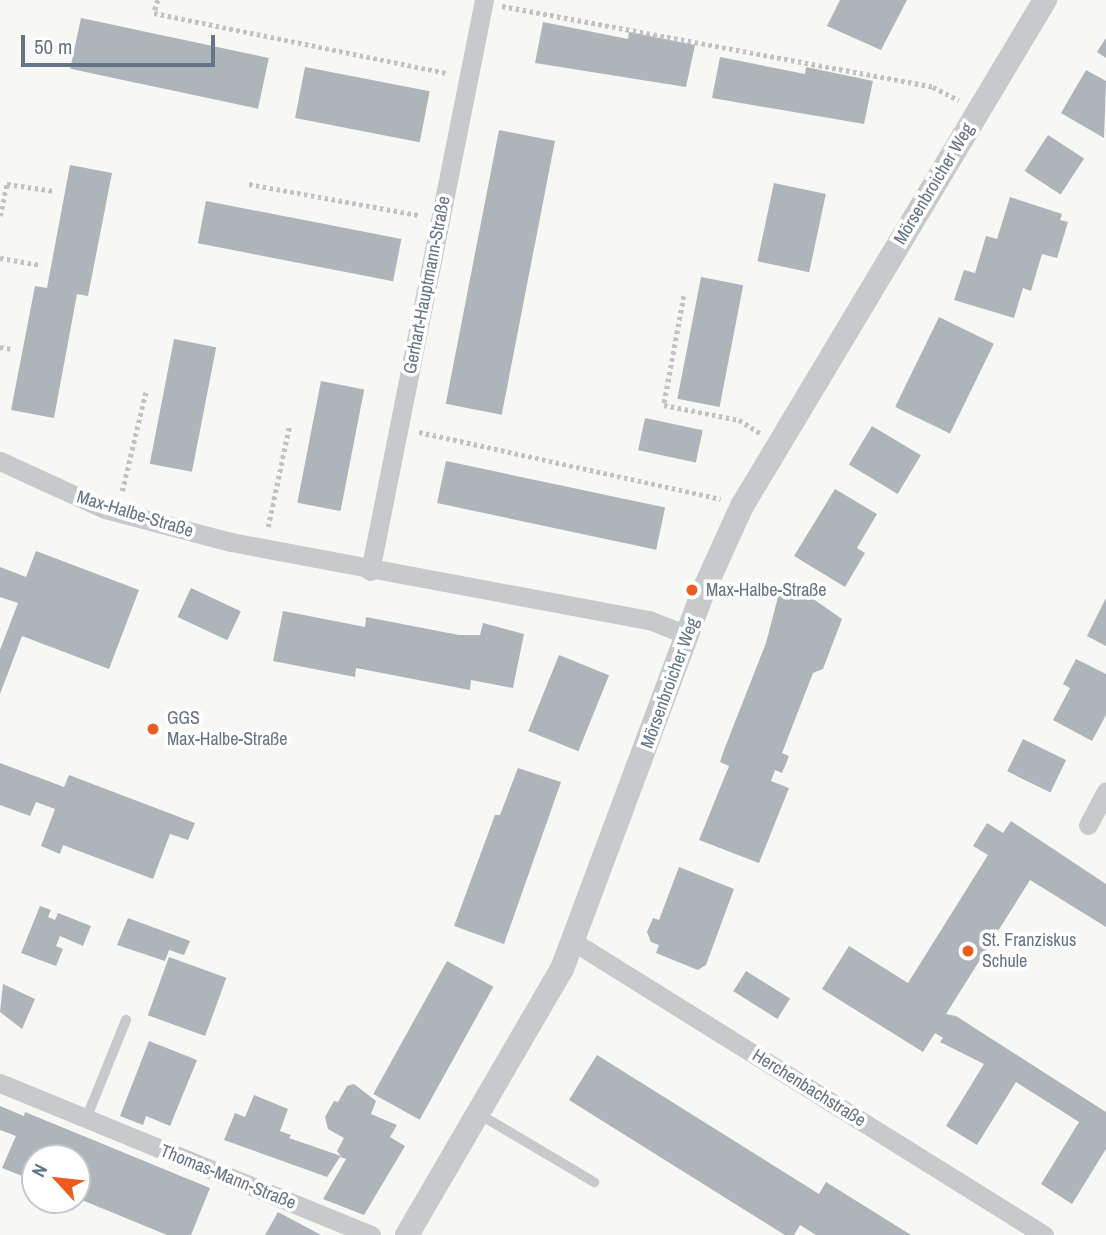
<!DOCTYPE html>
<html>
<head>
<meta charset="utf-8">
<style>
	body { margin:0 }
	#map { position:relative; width:1106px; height:1235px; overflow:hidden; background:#f7f7f4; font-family:"Archivo Narrow",sans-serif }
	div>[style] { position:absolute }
	.building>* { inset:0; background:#adb5bb; transform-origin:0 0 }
	.path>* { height:4.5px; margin-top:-2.25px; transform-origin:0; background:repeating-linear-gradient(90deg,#c0c2c4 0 3.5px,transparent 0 7px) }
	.service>* { height:10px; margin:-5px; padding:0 5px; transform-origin:5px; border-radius:5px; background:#c6cacd }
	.minor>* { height:19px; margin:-9.5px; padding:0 9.5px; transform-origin:9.5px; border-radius:9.5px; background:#c6cacd }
	.tertiary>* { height:24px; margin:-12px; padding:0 12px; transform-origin:12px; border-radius:12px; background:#c6cacd }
	.dots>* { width:19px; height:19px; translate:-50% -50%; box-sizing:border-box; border:4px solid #fff; border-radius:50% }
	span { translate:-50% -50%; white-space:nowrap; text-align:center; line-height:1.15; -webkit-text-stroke:7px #fff; paint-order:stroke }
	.street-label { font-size:18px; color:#647586 }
	.poi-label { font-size:18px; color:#647586 }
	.left { translate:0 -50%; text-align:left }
	.north { position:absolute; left:21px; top:1144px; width:70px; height:70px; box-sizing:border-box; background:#fff; border:2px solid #c1c8cf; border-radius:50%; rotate:297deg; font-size:19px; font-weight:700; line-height:28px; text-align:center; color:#647586 }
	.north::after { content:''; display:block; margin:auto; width:24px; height:32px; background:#ec5c1f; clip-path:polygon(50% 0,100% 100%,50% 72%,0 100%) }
	.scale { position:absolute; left:21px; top:35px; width:194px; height:32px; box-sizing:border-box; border:4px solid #647586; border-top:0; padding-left:9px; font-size:21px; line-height:24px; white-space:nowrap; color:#647586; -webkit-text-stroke:5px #fff; paint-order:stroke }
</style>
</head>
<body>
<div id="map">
	<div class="building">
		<div style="clip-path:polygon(840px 0,907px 0,881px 50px,827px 26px)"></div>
		<div style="left:81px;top:18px;width:192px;height:52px;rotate:12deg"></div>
		<div style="clip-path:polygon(543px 22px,628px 39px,629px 32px,695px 45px,686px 87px,535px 63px)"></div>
		<div style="clip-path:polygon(1106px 38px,1106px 58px,1097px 52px)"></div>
		<div style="clip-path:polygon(720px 57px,805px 74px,806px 67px,873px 81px,864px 124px,712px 98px)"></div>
		<div style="left:305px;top:67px;width:127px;height:52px;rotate:11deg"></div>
		<div style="clip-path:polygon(1086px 70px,1106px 81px,1104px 138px,1061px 113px)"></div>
		<div style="left:499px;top:130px;width:57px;height:279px;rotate:11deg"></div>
		<div style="left:1048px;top:135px;width:43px;height:43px;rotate:33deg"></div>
		<div style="clip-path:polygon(70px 165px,112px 173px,88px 296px,77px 294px,54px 418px,11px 410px,35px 286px,47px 288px)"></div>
		<div style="left:774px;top:183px;width:53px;height:80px;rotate:12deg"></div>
		<div style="clip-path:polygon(1010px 197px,1062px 214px,1060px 220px,1068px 222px,1057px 258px,1042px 254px,1031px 291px,1023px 288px,1014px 318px,954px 300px,964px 270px,975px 273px,986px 236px,997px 239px)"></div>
		<div style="left:206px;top:201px;width:199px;height:43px;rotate:11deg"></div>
		<div style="left:701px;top:277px;width:43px;height:124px;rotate:11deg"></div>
		<div style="left:939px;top:317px;width:61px;height:100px;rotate:26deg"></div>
		<div style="left:174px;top:339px;width:43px;height:127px;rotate:11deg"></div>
		<div style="left:321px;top:381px;width:44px;height:124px;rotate:11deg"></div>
		<div style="left:645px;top:418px;width:59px;height:33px;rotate:12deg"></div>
		<div style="left:872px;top:426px;width:57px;height:45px;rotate:31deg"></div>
		<div style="left:446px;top:461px;width:224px;height:43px;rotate:12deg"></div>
		<div style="clip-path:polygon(835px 489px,877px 514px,857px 548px,865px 553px,845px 587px,794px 556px)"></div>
		<div style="clip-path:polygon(36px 551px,139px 590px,109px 669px,22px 636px,0 694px,0 650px,18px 603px,0 597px,0 567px,26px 577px)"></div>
		<div style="clip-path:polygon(789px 582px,842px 619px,823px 669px,813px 673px,782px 753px,789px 756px,782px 773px,775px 770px,771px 781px,789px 788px,759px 863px,699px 840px,729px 766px,720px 762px,724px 750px,766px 643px,778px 597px)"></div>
		<div style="left:191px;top:588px;width:55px;height:32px;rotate:25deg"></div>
		<div style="clip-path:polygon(1106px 598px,1106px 646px,1087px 636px)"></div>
		<div style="clip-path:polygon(283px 611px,365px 627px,366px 617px,459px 635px,480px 635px,483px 623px,524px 634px,513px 688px,471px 680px,470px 690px,356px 668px,355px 677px,273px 661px)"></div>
		<div style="left:559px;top:655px;width:54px;height:82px;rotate:22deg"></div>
		<div style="clip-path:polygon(1076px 659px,1106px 674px,1106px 715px,1092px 741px,1053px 720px,1070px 688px,1063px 684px)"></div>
		<div style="left:1023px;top:739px;width:48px;height:36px;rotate:26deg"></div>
		<div style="clip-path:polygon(0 763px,64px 787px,69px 775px,195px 823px,188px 840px,170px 834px,153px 879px,63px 845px,60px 854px,41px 846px,55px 809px,36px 802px,30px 816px,0 805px)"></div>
		<div style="clip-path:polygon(518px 768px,561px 782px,504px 944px,454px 926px,495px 815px,500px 815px)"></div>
		<div style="clip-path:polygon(1011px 821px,1106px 884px,1106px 927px,1030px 880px,946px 1014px,956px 1016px,1106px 1112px,1106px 1149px,1072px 1204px,1041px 1184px,1079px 1122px,1016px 1082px,977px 1145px,946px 1126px,984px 1064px,940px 1042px,943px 1038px,935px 1033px,923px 1052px,822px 989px,849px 946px,908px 983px,988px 855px,973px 846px,987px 823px,1003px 833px)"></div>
		<div style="clip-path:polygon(679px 867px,734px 889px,706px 965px,698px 970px,656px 953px,659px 945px,651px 942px,647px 932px,653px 918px,659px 920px)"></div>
		<div style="clip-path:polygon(40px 906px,51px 910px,48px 917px,55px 920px,58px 913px,91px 926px,83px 946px,60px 936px,56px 946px,63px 949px,56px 966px,21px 953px)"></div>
		<div style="clip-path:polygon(128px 918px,190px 941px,184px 955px,169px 950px,165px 961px,117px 945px)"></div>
		<div style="left:169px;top:957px;width:61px;height:62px;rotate:20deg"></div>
		<div style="left:447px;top:961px;width:53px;height:152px;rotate:29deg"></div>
		<div style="left:746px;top:971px;width:52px;height:24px;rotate:32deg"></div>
		<div style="clip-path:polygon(3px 984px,35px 999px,22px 1029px,0 1012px)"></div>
		<div style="clip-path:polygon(149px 1041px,197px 1060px,170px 1126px,146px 1116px,143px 1125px,120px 1116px)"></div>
		<div style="clip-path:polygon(597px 1055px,819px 1194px,826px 1182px,911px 1235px,816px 1235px,800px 1225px,794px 1235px,785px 1235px,569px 1100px)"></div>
		<div style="clip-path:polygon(354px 1084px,376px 1101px,371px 1114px,397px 1125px,390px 1137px,405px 1146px,364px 1215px,323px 1199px,346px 1159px,340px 1157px,327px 1177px,224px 1140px,235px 1113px,245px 1117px,254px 1095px,288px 1109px,280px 1131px,291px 1135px,289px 1138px,341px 1156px,337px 1151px,344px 1138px,328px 1129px,325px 1117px,334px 1101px,338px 1102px,347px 1086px)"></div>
		<div style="clip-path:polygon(0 1106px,24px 1116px,25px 1112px,210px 1188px,191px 1235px,167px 1235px,77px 1198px,77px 1158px,35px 1158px,35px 1181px,2px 1168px,16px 1136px,0 1130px)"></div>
		<div style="clip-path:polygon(278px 1212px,321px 1235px,265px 1235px)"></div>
	</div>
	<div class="path">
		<div style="left:158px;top:0;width:14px;rotate:107deg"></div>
		<div style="left:154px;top:13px;width:299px;rotate:11.6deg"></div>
		<div style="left:502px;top:6px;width:439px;rotate:10.6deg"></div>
		<div style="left:933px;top:87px;width:29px;rotate:27deg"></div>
		<div style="left:249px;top:184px;width:172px;rotate:10.4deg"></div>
		<div style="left:0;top:216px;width:33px;rotate:-78deg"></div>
		<div style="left:7px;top:184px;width:48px;rotate:8.5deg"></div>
		<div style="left:0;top:258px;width:42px;rotate:9.7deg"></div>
		<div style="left:684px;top:296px;width:111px;rotate:100.4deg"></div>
		<div style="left:664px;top:405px;width:76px;rotate:11.3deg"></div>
		<div style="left:739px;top:420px;width:25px;rotate:32deg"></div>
		<div style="left:0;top:347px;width:11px;rotate:10deg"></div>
		<div style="left:419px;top:432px;width:309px;rotate:12.5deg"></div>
		<div style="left:122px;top:491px;width:103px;rotate:-76.5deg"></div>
		<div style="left:268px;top:527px;width:102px;rotate:-78.1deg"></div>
	</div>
	<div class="service">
		<div style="left:479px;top:1114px;width:134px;rotate:30.6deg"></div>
		<div style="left:86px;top:1119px;width:107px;rotate:-68deg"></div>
	</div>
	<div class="minor">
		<div style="left:0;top:461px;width:115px;rotate:24.6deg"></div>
		<div style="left:105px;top:509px;width:130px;rotate:14.7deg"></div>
		<div style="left:231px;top:542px;width:425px;rotate:10.6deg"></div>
		<div style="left:649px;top:620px;width:41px;rotate:21.5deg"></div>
		<div style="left:370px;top:571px;width:582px;rotate:-78.71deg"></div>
		<div style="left:1088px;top:825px;width:38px;rotate:-62deg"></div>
		<div style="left:574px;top:942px;width:554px;rotate:31.94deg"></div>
		<div style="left:0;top:1083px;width:401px;rotate:22.3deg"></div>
	</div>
	<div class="tertiary">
		<div style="left:407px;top:1235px;width:308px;rotate:-59.8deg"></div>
		<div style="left:562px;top:969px;width:400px;rotate:-69.5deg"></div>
		<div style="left:702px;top:594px;width:97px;rotate:-65.6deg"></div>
		<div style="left:742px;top:506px;width:590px;rotate:-59.09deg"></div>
	</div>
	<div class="dots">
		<div style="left:692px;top:590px;background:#ec5c1f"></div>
		<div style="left:153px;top:729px;background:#ec5c1f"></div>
		<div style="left:968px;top:951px;background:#ec5c1f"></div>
	</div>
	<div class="street-label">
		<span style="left:934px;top:184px;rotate:-59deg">Mörsenbroicher Weg</span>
		<span style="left:427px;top:285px;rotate:-79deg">Gerhart-Hauptmann-Straße</span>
		<span style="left:135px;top:514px;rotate:17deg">Max-Halbe-Straße</span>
		<span style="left:670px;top:683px;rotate:-70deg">Mörsenbroicher Weg</span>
		<span style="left:809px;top:1088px;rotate:32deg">Herchenbachstraße</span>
		<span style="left:228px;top:1177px;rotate:22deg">Thomas-Mann-Straße</span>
	</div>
	<div class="poi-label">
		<span class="left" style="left:706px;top:590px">Max-Halbe-Straße</span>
		<span class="left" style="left:167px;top:729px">GGS<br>Max-Halbe-Straße</span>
		<span class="left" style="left:982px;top:951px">St. Franziskus<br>Schule</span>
	</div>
	<div class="north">N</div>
	<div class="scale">50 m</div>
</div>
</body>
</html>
